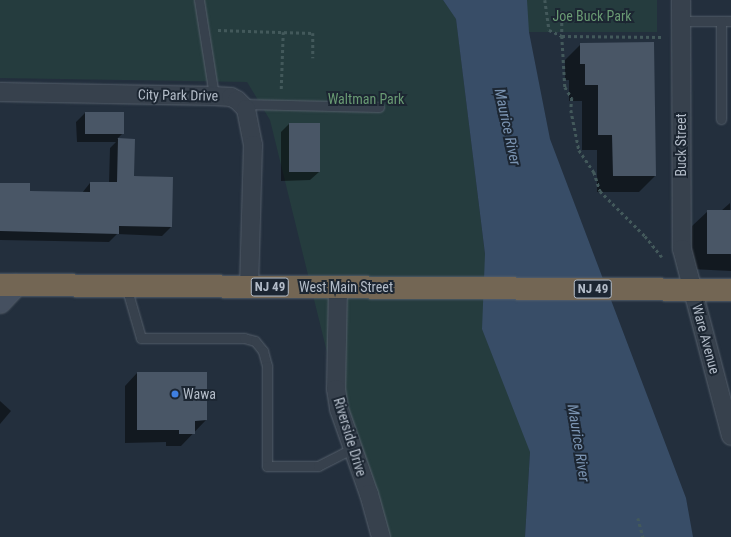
<!DOCTYPE html>
<html>
<head>
<meta charset="utf-8">
<style>
	body { margin:0 }
	#map { position:relative; width:731px; height:537px; overflow:hidden; background:#232f3d; font-family:"Roboto Condensed",sans-serif }
	div>[style] { position:absolute }
	.green>* { inset:0; background:#253c3e; transform-origin:0 0 }
	.water>* { inset:0; background:#384d67 }
	.shadow>* { inset:0; background:#0007 }
	.building>* { inset:0; background:#495666; transform-origin:0 0 }
	.path>* { height:2.5px; margin-top:-1.25px; transform-origin:0; background:repeating-linear-gradient(90deg,#43595b 0 3px,transparent 0 6px) }
	.roads { filter:drop-shadow(0 0 1px #555f6b) drop-shadow(0 0 1px #555f6b) }
	.lane>* { height:9px; margin:-4.5px; padding:0 4.5px; transform-origin:4.5px; border-radius:4.5px; background:#37414d }
	.street>* { height:18px; margin:-9px; padding:0 9px; transform-origin:9px; border-radius:9px; background:#37414d }
	.secondary>* { height:22px; margin:-11px; padding:0 11px; transform-origin:11px; border-radius:11px; background:#455060 }
	.highway>* { height:22px; margin:-11px; padding:0 11px; transform-origin:11px; border-radius:11px; background:#736654 }
	.dots>* { width:11px; height:11px; translate:-50% -50%; box-sizing:border-box; border:2px solid #1c2632; border-radius:50% }
	span { translate:-50% -50%; white-space:nowrap; text-align:center; line-height:1.15; -webkit-text-stroke:4px #1c2632; paint-order:stroke }
	.shield-label span { padding:1px 3px; background:#1c2632; border:1px solid; border-radius:3px; -webkit-text-stroke-width:0 }
	.shield-label { font-size:13px; color:#b3bcc8; font-weight:700 }
	.park-label { font-size:14px; color:#699a73 }
	.street-label { font-size:14px; color:#b3bcc8 }
	.poi-label { font-size:14px; color:#b3bcc8 }
	.left { translate:0 -50%; text-align:left }
	.water-label { font-size:15px; color:#7a93b1; font-style:italic }
</style>
</head>
<body>
<div id="map">
	<div class="green">
		<div style="clip-path:polygon(0 0,443px 0,456px 18px,485px 254px,530px 452px,525px 537px,381px 537px,336px 389px,270px 120px,247px 82px,0 78px)"></div>
		<div style="left:527px;top:0;width:130px;height:32px"></div>
	</div>
	<div class="water">
		<div style="clip-path:polygon(443px 0,527px 0,529px 32px,550px 139px,686px 498px,693px 537px,525px 537px,530px 452px,482px 329px,485px 254px,456px 19px)"></div>
	</div>
	<div class="shadow">
		<div style="clip-path:polygon(581px 44px,655px 176px,639px 192px,597px 192px,597px 150px,582px 150px,582px 101px,569px 101px,569px 80px,565px 80px,565px 60px)"></div>
		<div style="clip-path:polygon(85px 113px,123px 133px,117px 139px,134px 140px,133px 176px,172px 178px,171px 227px,162px 236px,117px 234px,109px 242px,0 240px,0 184px,29px 192px,82px 193px,90px 183px,109px 183px,110px 148px,116px 142px,77px 142px,76px 122px)"></div>
		<div style="clip-path:polygon(289px 124px,319px 172px,310px 180px,281px 181px,281px 132px)"></div>
		<div style="clip-path:polygon(730px 203px,731px 271px,691px 269px,692px 226px,708px 211px,721px 211px)"></div>
		<div style="clip-path:polygon(137px 373px,206px 373px,206px 420px,181px 446px,166px 446px,166px 442px,125px 443px,125px 386px)"></div>
		<div style="clip-path:polygon(0 401px,11px 411px,0 424px)"></div>
	</div>
	<div class="building">
		<div style="clip-path:polygon(654px 42px,656px 176px,613px 176px,612px 135px,598px 135px,598px 85px,585px 85px,585px 64px,580px 64px,580px 43px)"></div>
		<div style="left:85px;top:112px;width:39px;height:22px"></div>
		<div style="left:289px;top:123px;width:31px;height:49px"></div>
		<div style="clip-path:polygon(118px 138px,135px 139px,134px 176px,173px 177px,172px 227px,119px 226px,119px 234px,0 231px,0 183px,30px 183px,30px 191px,90px 192px,90px 182px,117px 182px)"></div>
		<div style="left:707px;top:210px;width:24px;height:44px"></div>
		<div style="clip-path:polygon(137px 372px,207px 372px,207px 420px,195px 421px,195px 434px,179px 434px,179px 430px,137px 430px)"></div>
	</div>
	<div class="path">
		<div style="left:545px;top:0;width:30px;rotate:82deg"></div>
		<div style="left:549px;top:30px;width:14px;rotate:25deg"></div>
		<div style="left:562px;top:36px;width:51px;rotate:86.6deg"></div>
		<div style="left:565px;top:87px;width:13px;rotate:58deg"></div>
		<div style="left:572px;top:98px;width:12px;rotate:95deg"></div>
		<div style="left:571px;top:110px;width:41px;rotate:78.7deg"></div>
		<div style="left:579px;top:150px;width:27px;rotate:56deg"></div>
		<div style="left:594px;top:172px;width:20px;rotate:72deg"></div>
		<div style="left:600px;top:191px;width:64px;rotate:45deg"></div>
		<div style="left:645px;top:236px;width:27px;rotate:51deg"></div>
		<div style="left:562px;top:11px;width:25px;rotate:90deg"></div>
		<div style="left:562px;top:36px;width:100px;rotate:0.6deg"></div>
		<div style="left:218px;top:30px;width:95px;rotate:1.8deg"></div>
		<div style="left:313px;top:33px;width:25px;rotate:90deg"></div>
		<div style="left:281px;top:89px;width:57px;rotate:-88deg"></div>
		<div style="left:638px;top:518px;width:20px;rotate:75deg"></div>
	</div>
	<div class="roads">
		<div class="lane">
			<div style="left:199px;top:0;width:97px;rotate:81.1deg"></div>
			<div style="left:681px;top:21px;width:50px"></div>
			<div style="left:242px;top:104px;width:137px;rotate:1.3deg"></div>
			<div style="left:721px;top:119px;width:98px;rotate:-90deg"></div>
			<div style="left:126px;top:286px;width:54px;rotate:73.9deg"></div>
			<div style="left:141px;top:338px;width:103px"></div>
			<div style="left:244px;top:338px;width:11px;rotate:15deg"></div>
			<div style="left:255px;top:341px;width:13px;rotate:51deg"></div>
			<div style="left:263px;top:351px;width:16px;rotate:75deg"></div>
			<div style="left:267px;top:366px;width:100px;rotate:90deg"></div>
			<div style="left:267px;top:466px;width:51px"></div>
			<div style="left:318px;top:466px;width:38px;rotate:-27deg"></div>
		</div>
		<div class="street">
			<div style="left:681px;top:0;width:249px;rotate:89.8deg"></div>
			<div style="left:682px;top:249px;width:193px;rotate:75.3deg"></div>
			<div style="left:0;top:92px;width:214px;rotate:1.1deg"></div>
			<div style="left:214px;top:96px;width:17px;rotate:3deg"></div>
			<div style="left:231px;top:97px;width:7px;rotate:27deg"></div>
			<div style="left:237px;top:100px;width:13px;rotate:45deg"></div>
			<div style="left:246px;top:109px;width:37px;rotate:79deg"></div>
			<div style="left:253px;top:145px;width:141px;rotate:91.6deg"></div>
			<div style="left:338px;top:287px;width:102px;rotate:91.1deg"></div>
			<div style="left:336px;top:389px;width:20px;rotate:81deg"></div>
			<div style="left:339px;top:409px;width:90px;rotate:70.6deg"></div>
			<div style="left:369px;top:494px;width:45px;rotate:74.4deg"></div>
		</div>
		<div class="secondary">
			<div style="left:0;top:302px;width:23px;rotate:-47deg"></div>
		</div>
		<div class="highway">
			<div style="left:0;top:285px;width:731px;rotate:0.39deg"></div>
		</div>
	</div>
	<div class="dots">
		<div style="left:175px;top:394px;background:#3f7fe0"></div>
	</div>
	<div class="shield-label">
		<span style="left:270px;top:287px">NJ 49</span>
		<span style="left:593px;top:289px">NJ 49</span>
	</div>
	<div class="park-label">
		<span style="left:592px;top:16px">Joe Buck Park</span>
		<span style="left:366px;top:99px">Waltman Park</span>
	</div>
	<div class="street-label">
		<span style="left:178px;top:95px;rotate:1deg">City Park Drive</span>
		<span style="left:681px;top:145px;rotate:-90deg">Buck Street</span>
		<span style="left:346px;top:287px">West Main Street</span>
		<span style="left:706px;top:339px;rotate:75deg">Ware Avenue</span>
		<span style="left:350px;top:437px;rotate:73deg">Riverside Drive</span>
	</div>
	<div class="poi-label">
		<span class="left" style="left:183px;top:394px">Wawa</span>
	</div>
	<div class="water-label">
		<span style="left:507px;top:127px;rotate:78deg">Maurice River</span>
		<span style="left:578px;top:443px;rotate:81deg">Maurice River</span>
	</div>
</div>
</body>
</html>
